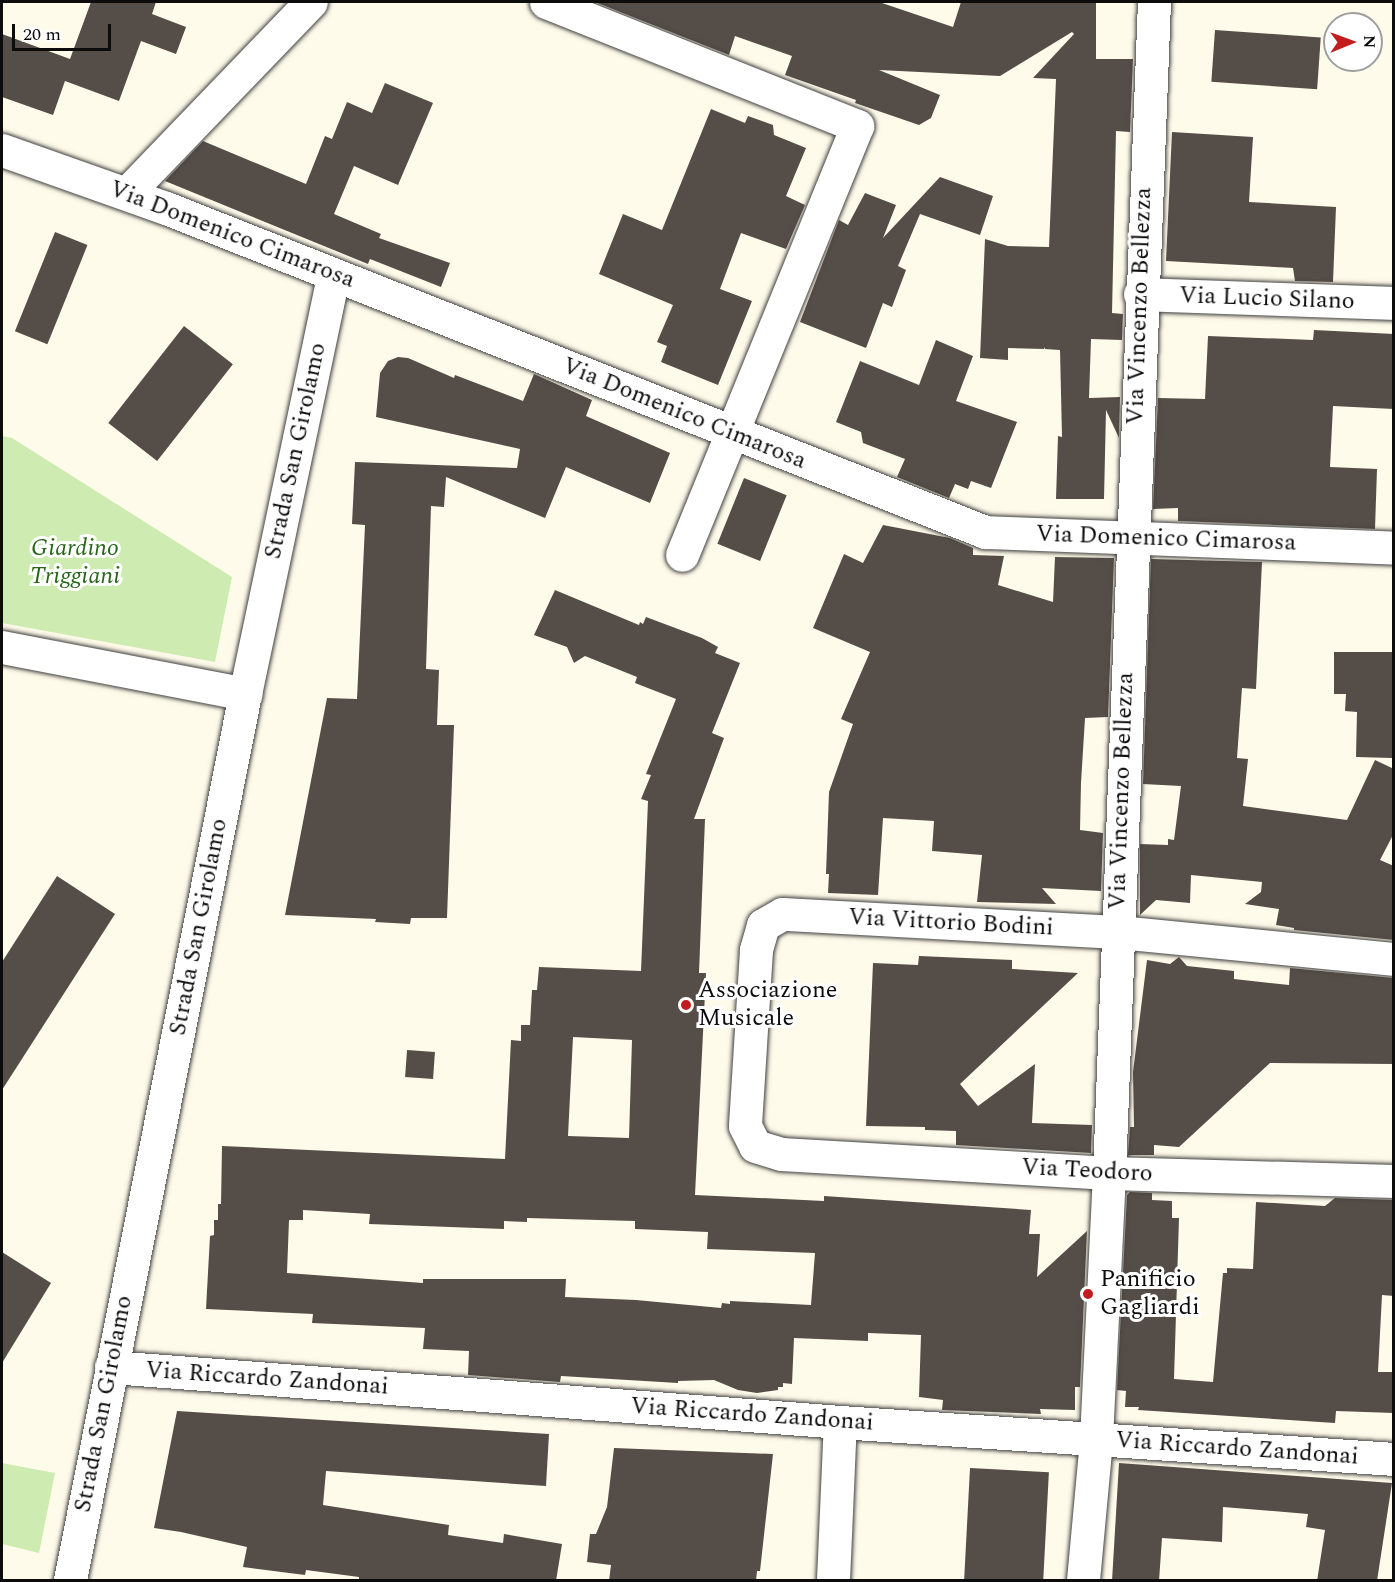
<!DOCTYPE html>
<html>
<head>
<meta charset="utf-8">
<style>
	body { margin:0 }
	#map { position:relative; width:1395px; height:1582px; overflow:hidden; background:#fffbea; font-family:Spectral,serif }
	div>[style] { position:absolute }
	.green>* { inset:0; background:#ceebb2 }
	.building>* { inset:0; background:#554d47; transform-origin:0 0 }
	.roads { filter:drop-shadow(0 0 2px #3f3f3f) drop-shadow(0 0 2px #3f3f3f) }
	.minor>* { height:33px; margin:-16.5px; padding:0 16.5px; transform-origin:16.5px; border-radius:16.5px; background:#fff }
	.dots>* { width:16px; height:16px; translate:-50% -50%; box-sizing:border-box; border:3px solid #fff; border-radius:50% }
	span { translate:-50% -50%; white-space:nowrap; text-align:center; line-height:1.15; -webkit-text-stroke:6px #fff; paint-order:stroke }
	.street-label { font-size:24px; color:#0c0c0c }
	.park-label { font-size:24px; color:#276619; font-style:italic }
	.poi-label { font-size:24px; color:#0c0c0c }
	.left { translate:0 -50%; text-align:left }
	.frame { position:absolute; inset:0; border:3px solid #0c0c0c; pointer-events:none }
	.north { position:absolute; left:1323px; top:12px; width:60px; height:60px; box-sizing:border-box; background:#fff; border:2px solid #9e9e9e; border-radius:50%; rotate:89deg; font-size:16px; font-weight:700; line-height:24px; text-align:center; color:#0c0c0c }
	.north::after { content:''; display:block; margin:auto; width:21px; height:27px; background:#c31c1f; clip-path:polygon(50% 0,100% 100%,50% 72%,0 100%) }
	.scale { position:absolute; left:12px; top:24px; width:99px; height:27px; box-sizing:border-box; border:3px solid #0c0c0c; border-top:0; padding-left:8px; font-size:18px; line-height:21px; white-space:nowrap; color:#0c0c0c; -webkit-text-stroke:4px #fff; paint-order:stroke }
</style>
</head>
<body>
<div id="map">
	<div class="green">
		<div style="clip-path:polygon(2px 436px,12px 438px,232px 577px,215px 662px,2px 623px)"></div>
		<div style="clip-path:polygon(2px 1463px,55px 1473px,39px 1553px,2px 1544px)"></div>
	</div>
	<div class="building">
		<div style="clip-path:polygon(91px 2px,156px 2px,152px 14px,186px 27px,176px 54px,141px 41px,119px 101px,65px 81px,53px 115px,2px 97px,2px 34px,70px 59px)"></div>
		<div style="clip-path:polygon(595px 2px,879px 2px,953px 27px,961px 2px,1096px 2px,1096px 59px,1133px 59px,1130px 132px,1116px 131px,1112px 313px,1123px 314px,1122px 340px,1091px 339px,1089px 398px,1120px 397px,1119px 438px,1106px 410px,1104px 499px,1056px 499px,1058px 436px,1062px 437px,1060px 350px,1045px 349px,1045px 347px,1044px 349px,1008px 348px,1008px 360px,980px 358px,985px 239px,1008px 246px,1049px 247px,1056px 79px,1033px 78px,1074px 34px,1072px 32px,1000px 76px,879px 70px,940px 95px,931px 118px,919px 125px,855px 103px,856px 100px,785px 75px,792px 56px,735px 36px,729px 55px)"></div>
		<div style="left:1215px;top:30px;width:106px;height:52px;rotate:4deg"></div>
		<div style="clip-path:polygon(385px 83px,433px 103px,398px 185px,354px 166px,334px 214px,381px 234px,379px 238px,450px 263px,441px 287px,370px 259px,368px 264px,165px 181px,203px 141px,306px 184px,325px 136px,332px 139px,347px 102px,372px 113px)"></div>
		<div style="clip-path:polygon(711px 109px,745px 123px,748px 116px,773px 125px,774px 135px,806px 148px,786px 196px,805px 205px,786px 249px,741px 233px,720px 289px,752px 301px,718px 385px,661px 362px,667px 346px,657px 342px,673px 305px,599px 274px,623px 214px,662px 230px)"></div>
		<div style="clip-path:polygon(1172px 132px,1253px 137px,1249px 202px,1336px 207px,1333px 282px,1295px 281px,1293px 268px,1166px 261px)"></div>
		<div style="clip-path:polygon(940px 177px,993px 196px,980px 235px,920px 214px,898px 266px,906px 270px,892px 307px,883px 303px,866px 348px,800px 322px,839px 220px,848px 225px,865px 193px,896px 205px,883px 238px)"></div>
		<div style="left:55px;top:232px;width:35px;height:107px;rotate:22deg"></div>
		<div style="left:184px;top:326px;width:62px;height:123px;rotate:38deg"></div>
		<div style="clip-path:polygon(1314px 330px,1394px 334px,1394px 409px,1333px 406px,1330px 467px,1377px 469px,1375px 529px,1178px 521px,1178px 508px,1153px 509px,1158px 398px,1205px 399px,1208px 336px,1313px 340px)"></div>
		<div style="clip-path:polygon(936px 340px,973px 356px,956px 401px,1017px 422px,991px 488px,971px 481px,968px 489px,955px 484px,949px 498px,897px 477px,905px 459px,863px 443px,861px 432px,836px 422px,860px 361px,919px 385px)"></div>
		<div style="clip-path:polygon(398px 357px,408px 358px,454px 378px,455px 375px,523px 401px,534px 374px,592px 400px,586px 416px,670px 453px,650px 503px,566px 467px,545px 518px,446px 477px,444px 507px,431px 506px,426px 669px,439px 670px,437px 725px,454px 725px,447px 918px,411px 918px,410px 924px,375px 922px,376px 919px,285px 915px,327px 698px,357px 699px,365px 525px,352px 524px,355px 462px,517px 468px,520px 449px,376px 417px,380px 373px,388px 361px)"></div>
		<div style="left:744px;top:478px;width:46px;height:71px;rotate:22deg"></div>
		<div style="clip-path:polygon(883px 525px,950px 538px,973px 548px,973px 555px,1004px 556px,998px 585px,1053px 602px,1055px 557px,1114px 558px,1108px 717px,1085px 718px,1081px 783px,1080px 830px,1103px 833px,1101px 891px,1042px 888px,1056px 904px,977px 902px,982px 855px,932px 851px,934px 821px,883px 818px,878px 895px,828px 893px,829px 874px,826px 874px,829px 792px,853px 724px,841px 719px,870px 652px,813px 628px,844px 554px,863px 563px)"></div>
		<div style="clip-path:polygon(1151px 559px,1262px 562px,1256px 689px,1242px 688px,1237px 758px,1248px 759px,1243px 806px,1347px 820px,1375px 760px,1394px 769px,1394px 833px,1380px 860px,1394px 866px,1394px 940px,1294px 930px,1294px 928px,1276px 925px,1279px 909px,1245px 904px,1261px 892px,1262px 882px,1191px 875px,1190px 903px,1156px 900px,1140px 915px,1140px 844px,1168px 845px,1168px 839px,1174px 840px,1181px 786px,1143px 784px)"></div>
		<div style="clip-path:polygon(evenodd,555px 590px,639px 625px,640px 622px,643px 624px,646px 617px,702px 638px,718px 647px,715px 653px,740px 663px,712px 733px,724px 738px,694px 819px,705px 819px,699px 973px,706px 973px,695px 1195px,824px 1201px,824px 1196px,1031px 1210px,1029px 1234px,1040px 1234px,1037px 1277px,1087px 1231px,1080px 1387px,1075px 1387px,1075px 1410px,1040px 1409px,1041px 1414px,942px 1410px,943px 1400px,919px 1397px,921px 1335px,868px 1333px,868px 1341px,794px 1338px,792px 1384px,783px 1383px,783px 1387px,778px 1387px,778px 1390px,757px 1393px,738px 1390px,714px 1380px,678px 1381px,678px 1383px,561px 1376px,560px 1382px,468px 1375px,469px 1351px,423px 1349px,425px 1328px,312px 1323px,313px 1314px,206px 1309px,210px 1236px,214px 1235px,214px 1220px,218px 1220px,218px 1204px,221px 1204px,222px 1146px,505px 1159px,511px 1040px,521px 1041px,521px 1025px,530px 1025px,532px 990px,537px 990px,539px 967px,641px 971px,648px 801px,641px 799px,651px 775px,646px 774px,676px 699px,635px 683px,637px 677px,585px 656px,574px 663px,567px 647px,534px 635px,555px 590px,573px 1037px,632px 1040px,629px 1138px,568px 1136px,573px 1037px,555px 590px,303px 1210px,370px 1214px,369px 1224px,504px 1229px,504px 1221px,527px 1222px,527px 1218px,635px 1221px,635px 1229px,708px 1232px,707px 1249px,815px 1253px,811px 1305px,730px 1301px,730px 1304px,722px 1303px,721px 1308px,636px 1300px,565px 1297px,566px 1279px,423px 1279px,423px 1283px,287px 1273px,289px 1220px,303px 1220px,303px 1210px)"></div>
		<div style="clip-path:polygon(1334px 652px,1394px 652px,1392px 758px,1356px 757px,1357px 712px,1345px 711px,1346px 694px,1334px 694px)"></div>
		<div style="clip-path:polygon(57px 876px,115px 914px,2px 1090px,2px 962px)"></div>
		<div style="clip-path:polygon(919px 956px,1012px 960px,1012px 969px,1078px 973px,960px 1084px,978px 1106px,1035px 1064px,1032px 1123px,1092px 1125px,1091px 1153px,956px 1145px,956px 1131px,925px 1130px,925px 1127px,866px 1126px,873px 963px,918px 965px)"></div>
		<div style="clip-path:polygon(1179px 957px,1187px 966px,1234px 971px,1234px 979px,1289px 985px,1290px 968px,1394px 978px,1394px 1064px,1270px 1063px,1179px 1147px,1154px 1145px,1154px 1155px,1128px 1155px,1130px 1127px,1134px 1127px,1133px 1072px,1147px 960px,1170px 964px)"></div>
		<div style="left:407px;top:1050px;width:28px;height:27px;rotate:4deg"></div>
		<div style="clip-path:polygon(1130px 1192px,1152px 1193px,1152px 1200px,1172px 1201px,1172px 1218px,1179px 1218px,1174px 1379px,1213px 1382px,1223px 1273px,1227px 1273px,1227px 1268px,1253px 1269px,1256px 1202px,1325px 1206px,1335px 1198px,1394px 1200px,1394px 1296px,1382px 1295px,1378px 1372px,1394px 1372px,1394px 1413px,1336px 1411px,1335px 1423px,1138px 1410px,1139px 1407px,1125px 1407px,1126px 1391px,1117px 1390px,1127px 1195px)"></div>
		<div style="clip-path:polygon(2px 1252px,51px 1283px,2px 1363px)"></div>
		<div style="clip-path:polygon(177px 1411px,549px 1434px,546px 1486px,326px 1471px,323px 1505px,449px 1525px,448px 1535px,503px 1543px,504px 1534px,562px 1544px,556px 1581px,359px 1581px,359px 1577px,306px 1570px,305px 1575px,243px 1567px,247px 1547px,181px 1532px,154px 1528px)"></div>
		<div style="clip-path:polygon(614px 1448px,773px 1454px,760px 1571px,757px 1571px,756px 1581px,609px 1581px,611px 1565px,587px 1562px,590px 1534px,596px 1534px,607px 1507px)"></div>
		<div style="clip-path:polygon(1119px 1463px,1392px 1483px,1377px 1581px,1317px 1581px,1325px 1530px,1306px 1527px,1308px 1514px,1223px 1507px,1222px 1542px,1162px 1538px,1159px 1581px,1112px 1581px)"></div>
		<div style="left:970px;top:1468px;width:79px;height:113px;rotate:3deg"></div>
	</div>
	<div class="roads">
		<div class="minor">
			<div style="left:546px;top:2px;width:335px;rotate:21.7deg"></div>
			<div style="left:857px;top:126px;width:463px;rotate:112.2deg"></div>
			<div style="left:2px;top:150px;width:174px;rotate:19.5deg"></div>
			<div style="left:166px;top:208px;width:881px;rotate:21.58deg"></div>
			<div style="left:985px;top:532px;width:409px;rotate:2.2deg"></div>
			<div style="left:127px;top:193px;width:265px;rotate:-46.1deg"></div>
			<div style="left:1140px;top:294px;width:254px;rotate:2deg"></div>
			<div style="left:2px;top:647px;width:248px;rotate:10.9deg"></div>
			<div style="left:1394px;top:959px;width:278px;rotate:-174.4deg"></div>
			<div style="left:1117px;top:932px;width:335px;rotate:-176.9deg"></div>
			<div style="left:782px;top:914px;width:22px;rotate:150deg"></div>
			<div style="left:763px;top:925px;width:26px;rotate:106deg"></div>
			<div style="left:756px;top:950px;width:176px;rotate:93.6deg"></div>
			<div style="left:745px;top:1126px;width:22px;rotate:63deg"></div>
			<div style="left:755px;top:1146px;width:27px;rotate:17deg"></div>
			<div style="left:781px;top:1154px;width:329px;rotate:3.3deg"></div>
			<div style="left:1109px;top:1173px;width:285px;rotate:1.6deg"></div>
			<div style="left:111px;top:1367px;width:731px;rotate:4.31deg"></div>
			<div style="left:840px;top:1422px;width:555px;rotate:3.82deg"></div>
			<div style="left:70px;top:1580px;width:903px;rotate:-78.83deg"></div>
			<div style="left:245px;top:694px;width:428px;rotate:-78.1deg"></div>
			<div style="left:833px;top:1580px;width:158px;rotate:-87.5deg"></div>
			<div style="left:1083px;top:1580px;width:142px;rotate:-84.7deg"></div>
			<div style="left:1096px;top:1439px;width:266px;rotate:-87.2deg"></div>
			<div style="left:1109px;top:1173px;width:1172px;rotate:-87.8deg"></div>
		</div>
	</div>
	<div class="dots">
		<div style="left:686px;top:1005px;background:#c31c1f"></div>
		<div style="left:1088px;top:1294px;background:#c31c1f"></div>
	</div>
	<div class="street-label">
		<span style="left:232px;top:235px;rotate:21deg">Via Domenico Cimarosa</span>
		<span style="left:1267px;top:299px;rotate:2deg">Via Lucio Silano</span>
		<span style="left:1140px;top:306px;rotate:-88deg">Via Vincenzo Bellezza</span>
		<span style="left:684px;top:414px;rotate:22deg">Via Domenico Cimarosa</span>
		<span style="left:296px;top:451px;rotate:-78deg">Strada San Girolamo</span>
		<span style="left:1166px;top:539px;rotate:2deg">Via Domenico Cimarosa</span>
		<span style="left:1122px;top:791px;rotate:-88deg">Via Vincenzo Bellezza</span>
		<span style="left:951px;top:923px;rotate:3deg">Via Vittorio Bodini</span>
		<span style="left:199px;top:927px;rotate:-79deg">Strada San Girolamo</span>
		<span style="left:1087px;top:1171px;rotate:3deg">Via Teodoro</span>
		<span style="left:267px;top:1379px;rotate:4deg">Via Riccardo Zandonai</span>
		<span style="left:104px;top:1404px;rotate:-79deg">Strada San Girolamo</span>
		<span style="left:752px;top:1415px;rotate:4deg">Via Riccardo Zandonai</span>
		<span style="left:1237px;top:1449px;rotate:4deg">Via Riccardo Zandonai</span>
	</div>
	<div class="park-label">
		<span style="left:75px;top:563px">Giardino<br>Triggiani</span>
	</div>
	<div class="poi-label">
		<span class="left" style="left:698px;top:1005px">Associazione<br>Musicale</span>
		<span class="left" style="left:1100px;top:1294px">Panificio<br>Gagliardi</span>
	</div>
	<div class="frame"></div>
	<div class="north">N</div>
	<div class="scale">20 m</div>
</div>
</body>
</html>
